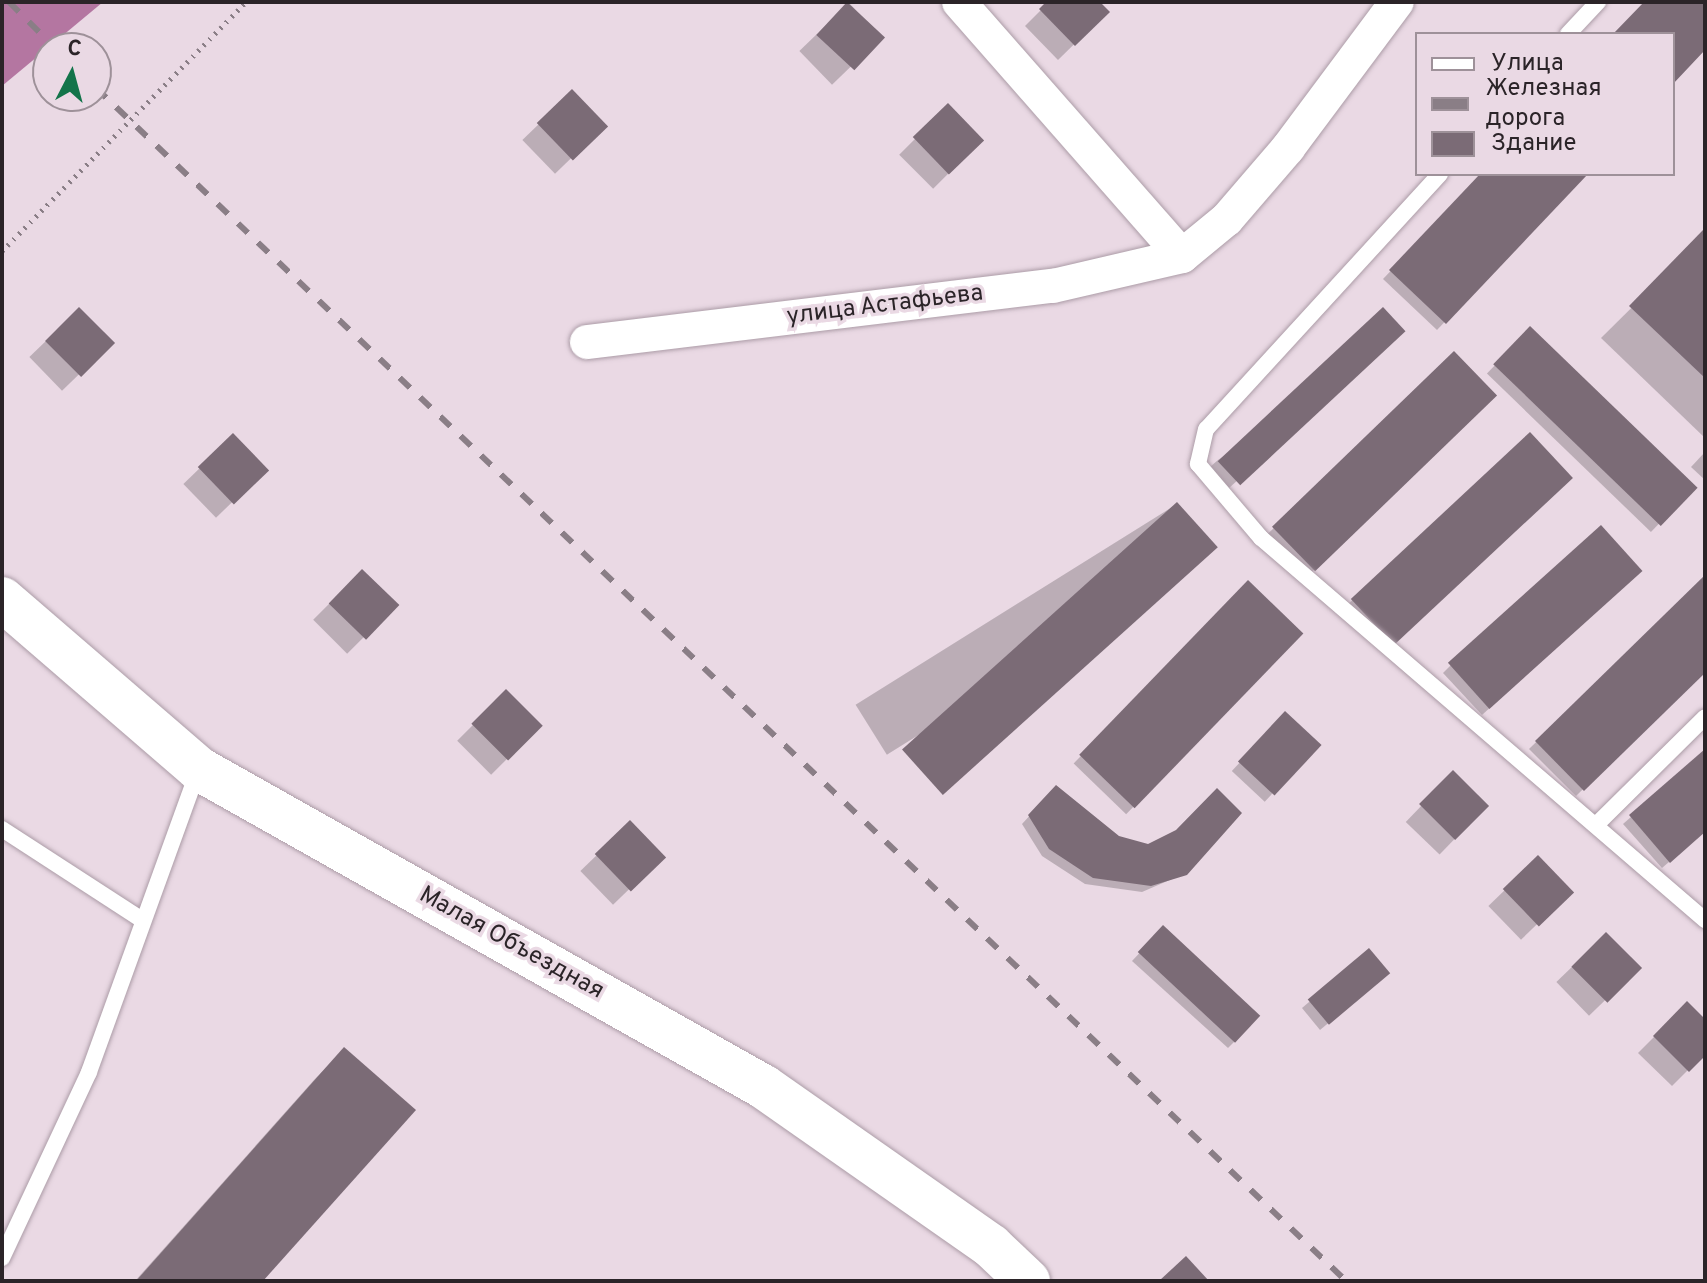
<!DOCTYPE html>
<html>
<head>
<meta charset="utf-8">
<style>
	body { margin:0 }
	#map { position:relative; width:1707px; height:1283px; overflow:hidden; background:#ead9e4; font-family:Overpass,sans-serif }
	div>[style] { position:absolute }
	.water>* { inset:0; background:#b476a1 }
	.shadow>* { inset:0; background:#0003; transform-origin:0 0 }
	.building>* { inset:0; background:#7b6b76; transform-origin:0 0 }
	.path>* { height:5px; margin-top:-2.5px; transform-origin:0; background:repeating-linear-gradient(90deg,#8a7e86 0 2px,transparent 0 8px) }
	.roads { filter:drop-shadow(0 0 2px #ac9ca7) drop-shadow(0 0 2px #ac9ca7) }
	.service>* { height:16px; margin:-8px; padding:0 8px; transform-origin:8px; border-radius:8px; background:#fff }
	.minor>* { height:34px; margin:-17px; padding:0 17px; transform-origin:17px; border-radius:17px; background:#fff }
	.secondary>* { height:44px; margin:-22px; padding:0 22px; transform-origin:22px; border-radius:22px; background:#fff }
	.rail>* { height:6px; margin-top:-3px; transform-origin:0; background:repeating-linear-gradient(90deg,#8a7e86 0 14px,transparent 0 28px) }
	span { translate:-50% -50%; white-space:nowrap; text-align:center; line-height:1.15; -webkit-text-stroke:7px #ead9e4; paint-order:stroke }
	.street-label { font-size:24px; color:#2b2428 }
	.frame { position:absolute; inset:0; border:4px solid #2b2428; pointer-events:none }
	.legend { position:absolute; left:1415px; top:32px; width:260px; height:144px; box-sizing:border-box; background:#ead9e4; border:2px solid #9e9199; margin:0; padding:10px 14px; list-style:none; font-size:24px; color:#2b2428 }
	.legend li { display:flex; align-items:center; gap:16px; height:40px }
	.legend b { width:40px; border:2px solid #9e9199 }
	.north { position:absolute; left:32px; top:32px; width:80px; height:80px; box-sizing:border-box; background:#ead9e4; border:2px solid #9e9199; border-radius:50%; rotate:6deg; font-size:22px; font-weight:700; line-height:32px; text-align:center; color:#2b2428 }
	.north::after { content:''; display:block; margin:auto; width:28px; height:36px; background:#13744a; clip-path:polygon(50% 0,100% 100%,50% 72%,0 100%) }
</style>
</head>
<body>
<div id="map">
	<div class="water">
		<div style="clip-path:polygon(2px 2px,103px 2px,2px 86px)"></div>
	</div>
	<div class="shadow">
		<div style="clip-path:polygon(1049px 2px,1098px 2px,1107px 12px,1058px 60px,1025px 26px)"></div>
		<div style="left:849px;top:3px;width:47px;height:69px;rotate:46deg"></div>
		<div style="left:572px;top:92px;width:47px;height:69px;rotate:46deg"></div>
		<div style="left:948px;top:106px;width:48px;height:69px;rotate:45deg"></div>
		<div style="clip-path:polygon(1483px 174px,1585px 174px,1437px 330px,1383px 279px)"></div>
		<div style="clip-path:polygon(1705px 235px,1705px 438px,1601px 338px)"></div>
		<div style="left:79px;top:309px;width:47px;height:69px;rotate:46deg"></div>
		<div style="left:1530px;top:329px;width:228px;height:62px;rotate:44deg"></div>
		<div style="clip-path:polygon(1395px 338px,1229px 488px,1210px 467px,1218px 460px)"></div>
		<div style="left:1454px;top:354px;width:58px;height:262px;rotate:46deg"></div>
		<div style="clip-path:polygon(1530px 434px,1386px 651px,1345px 607px)"></div>
		<div style="left:233px;top:436px;width:47px;height:69px;rotate:46deg"></div>
		<div style="clip-path:polygon(1705px 452px,1705px 480px,1691px 467px)"></div>
		<div style="left:1177px;top:504px;width:59px;height:379px;rotate:58deg"></div>
		<div style="left:362px;top:571px;width:48px;height:69px;rotate:45deg"></div>
		<div style="clip-path:polygon(1633px 578px,1482px 715px,1443px 673px,1451px 665px)"></div>
		<div style="clip-path:polygon(1705px 578px,1705px 670px,1576px 796px,1529px 749px)"></div>
		<div style="left:1248px;top:583px;width:73px;height:251px;rotate:44deg"></div>
		<div style="left:506px;top:692px;width:48px;height:69px;rotate:45deg"></div>
		<div style="left:1285px;top:714px;width:45px;height:78px;rotate:43deg"></div>
		<div style="clip-path:polygon(1705px 752px,1705px 831px,1662px 868px,1623px 824px)"></div>
		<div style="left:1453px;top:773px;width:47px;height:68px;rotate:44deg"></div>
		<div style="clip-path:polygon(1056px 787px,1118px 838px,1148px 847px,1177px 831px,1186px 873px,1142px 892px,1085px 884px,1042px 856px,1022px 824px)"></div>
		<div style="left:630px;top:823px;width:47px;height:69px;rotate:46deg"></div>
		<div style="left:1538px;top:858px;width:47px;height:69px;rotate:46deg"></div>
		<div style="clip-path:polygon(1163px 928px,1235px 1041px,1228px 1048px,1132px 961px)"></div>
		<div style="left:1606px;top:934px;width:47px;height:69px;rotate:46deg"></div>
		<div style="clip-path:polygon(1369px 951px,1380px 980px,1320px 1030px,1302px 1008px)"></div>
		<div style="clip-path:polygon(1687px 1004px,1705px 1022px,1705px 1053px,1672px 1086px,1638px 1053px)"></div>
		<div style="clip-path:polygon(344px 1049px,261px 1281px,135px 1281px,314px 1080px)"></div>
	</div>
	<div class="building">
		<div style="left:847px;top:2px;width:52px;height:45px;rotate:43deg"></div>
		<div style="clip-path:polygon(1046px 2px,1100px 2px,1110px 12px,1075px 46px,1039px 9px)"></div>
		<div style="clip-path:polygon(1644px 2px,1705px 2px,1705px 50px,1673px 84px,1673px 34px,1613px 34px)"></div>
		<div style="left:572px;top:89px;width:52px;height:49px;rotate:46deg"></div>
		<div style="left:948px;top:103px;width:52px;height:49px;rotate:46deg"></div>
		<div style="clip-path:polygon(1480px 174px,1588px 174px,1446px 324px,1389px 270px)"></div>
		<div style="clip-path:polygon(1703px 230px,1705px 232px,1705px 378px,1629px 306px)"></div>
		<div style="left:79px;top:307px;width:51px;height:48px;rotate:45deg"></div>
		<div style="left:1383px;top:307px;width:33px;height:226px;rotate:47deg"></div>
		<div style="left:1530px;top:326px;width:233px;height:53px;rotate:44deg"></div>
		<div style="left:1454px;top:351px;width:62px;height:253px;rotate:46deg"></div>
		<div style="left:1530px;top:432px;width:63px;height:245px;rotate:47deg"></div>
		<div style="left:233px;top:433px;width:52px;height:49px;rotate:46deg"></div>
		<div style="left:1177px;top:502px;width:61px;height:370px;rotate:48deg"></div>
		<div style="left:1601px;top:525px;width:62px;height:206px;rotate:48deg"></div>
		<div style="left:362px;top:569px;width:52px;height:48px;rotate:44deg"></div>
		<div style="clip-path:polygon(1705px 575px,1705px 673px,1584px 791px,1535px 741px)"></div>
		<div style="left:1248px;top:580px;width:77px;height:243px;rotate:44deg"></div>
		<div style="left:506px;top:689px;width:52px;height:49px;rotate:45deg"></div>
		<div style="left:1285px;top:711px;width:50px;height:69px;rotate:43deg"></div>
		<div style="clip-path:polygon(1705px 749px,1705px 832px,1670px 863px,1629px 815px)"></div>
		<div style="left:1453px;top:770px;width:51px;height:48px;rotate:45deg"></div>
		<div style="clip-path:polygon(1056px 785px,1119px 836px,1148px 844px,1176px 830px,1217px 788px,1242px 813px,1187px 875px,1151px 886px,1093px 878px,1049px 849px,1028px 815px)"></div>
		<div style="left:630px;top:820px;width:52px;height:49px;rotate:46deg"></div>
		<div style="left:1538px;top:855px;width:52px;height:49px;rotate:46deg"></div>
		<div style="left:1163px;top:925px;width:133px;height:37px;rotate:43deg"></div>
		<div style="left:1606px;top:932px;width:51px;height:49px;rotate:45deg"></div>
		<div style="left:1369px;top:948px;width:33px;height:80px;rotate:50deg"></div>
		<div style="clip-path:polygon(1687px 1001px,1705px 1019px,1705px 1056px,1689px 1072px,1653px 1036px)"></div>
		<div style="clip-path:polygon(344px 1047px,416px 1110px,263px 1281px,136px 1281px)"></div>
		<div style="clip-path:polygon(1186px 1256px,1209px 1281px,1159px 1281px)"></div>
	</div>
	<div class="path">
		<div style="left:2px;top:251px;width:349px;rotate:-45.6deg"></div>
	</div>
	<div class="roads">
		<div class="service">
			<div style="left:1568px;top:34px;width:44px;rotate:-46.8deg"></div>
			<div style="left:1440px;top:174px;width:346px;rotate:132.5deg"></div>
			<div style="left:1206px;top:429px;width:36px;rotate:103deg"></div>
			<div style="left:1198px;top:464px;width:97px;rotate:49.6deg"></div>
			<div style="left:1261px;top:538px;width:586px;rotate:40.71deg"></div>
			<div style="left:1596px;top:825px;width:153px;rotate:-44.7deg"></div>
			<div style="left:2px;top:829px;width:167px;rotate:33deg"></div>
			<div style="left:2px;top:1258px;width:205px;rotate:-64.9deg"></div>
			<div style="left:89px;top:1072px;width:320px;rotate:-70.1deg"></div>
		</div>
		<div class="minor">
			<div style="left:959px;top:2px;width:338px;rotate:48.7deg"></div>
			<div style="left:587px;top:342px;width:469px;rotate:-6.9deg"></div>
			<div style="left:1053px;top:286px;width:132px;rotate:-13.1deg"></div>
			<div style="left:1182px;top:256px;width:58px;rotate:-39.4deg"></div>
			<div style="left:1227px;top:219px;width:94px;rotate:-49.3deg"></div>
			<div style="left:1288px;top:148px;width:182px;rotate:-53.3deg"></div>
		</div>
		<div class="secondary">
			<div style="left:2px;top:599px;width:260px;rotate:40.8deg"></div>
			<div style="left:199px;top:769px;width:648px;rotate:29.37deg"></div>
			<div style="left:764px;top:1087px;width:277px;rotate:35deg"></div>
			<div style="left:991px;top:1246px;width:51px;rotate:43.4deg"></div>
		</div>
	</div>
	<div class="rail">
		<div style="left:9px;top:2px;width:65px;rotate:45deg"></div>
		<div style="left:96px;top:88px;width:1728px;rotate:43.66deg"></div>
	</div>
	<div class="street-label">
		<span style="left:885px;top:306px;rotate:-7deg">улица Астафьева</span>
		<span style="left:511px;top:944px;rotate:29deg">Малая Объездная</span>
	</div>
	<div class="frame"></div>
	<ul class="legend">
	<li><b style="height:10px;background:#fff"></b>Улица</li>
	<li><b style="height:10px;background:#8a7e86"></b>Железная дорога</li>
	<li><b style="height:22px;background:#7b6b76"></b>Здание</li>
	</ul>
	<div class="north">С</div>
</div>
</body>
</html>
